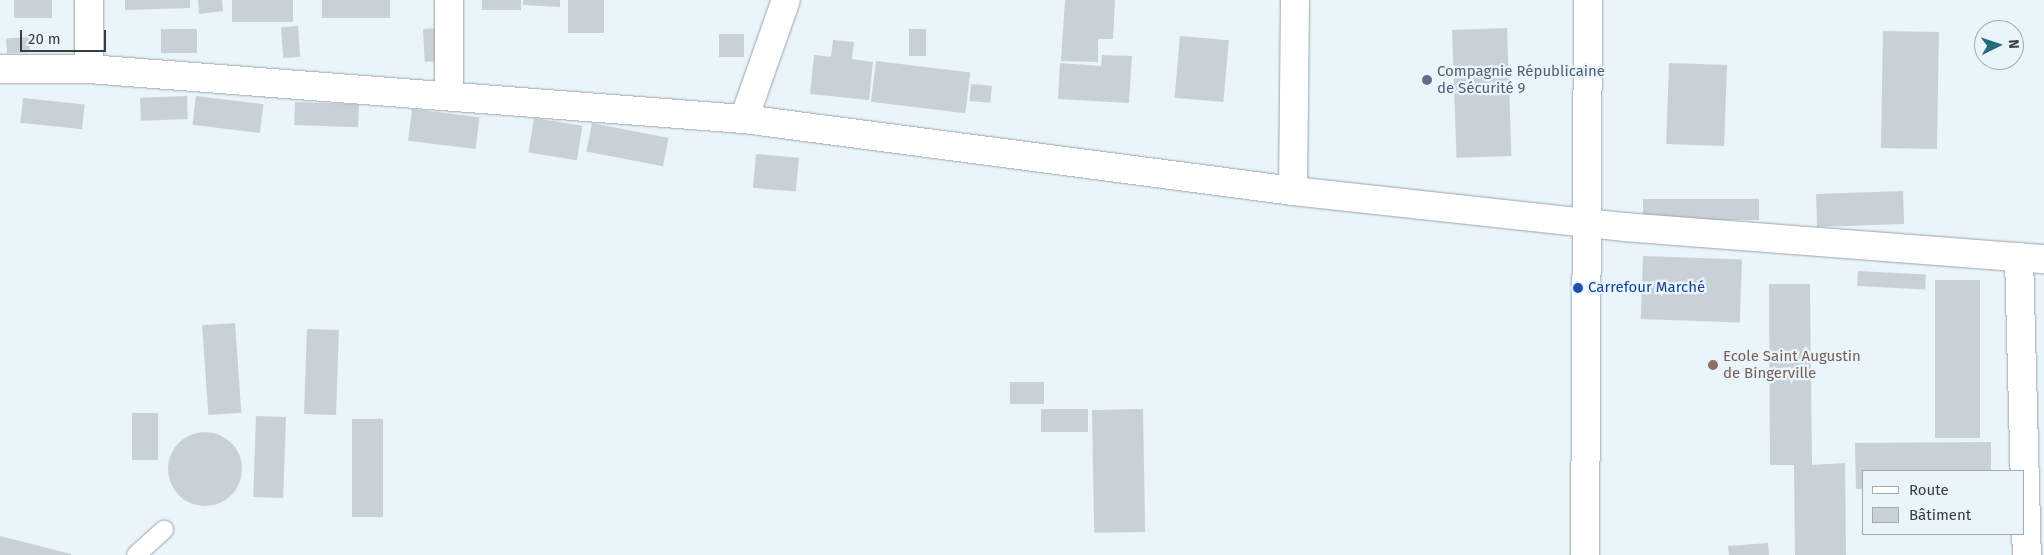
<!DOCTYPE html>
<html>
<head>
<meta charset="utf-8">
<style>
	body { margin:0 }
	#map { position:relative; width:2044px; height:555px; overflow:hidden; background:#eaf4fb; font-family:"Fira Sans",sans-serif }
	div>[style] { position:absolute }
	.building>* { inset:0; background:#c8d1d8; transform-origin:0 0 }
	.round { border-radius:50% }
	.roads { filter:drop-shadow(0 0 1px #9ba4ab) drop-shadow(0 0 1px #9ba4ab) }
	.service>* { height:18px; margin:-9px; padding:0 9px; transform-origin:9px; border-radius:9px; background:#fff }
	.minor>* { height:28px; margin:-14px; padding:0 14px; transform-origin:14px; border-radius:14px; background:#fff }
	.secondary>* { height:28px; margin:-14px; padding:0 14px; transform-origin:14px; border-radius:14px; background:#fff }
	.dots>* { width:14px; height:14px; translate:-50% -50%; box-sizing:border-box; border:2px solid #eaf4fb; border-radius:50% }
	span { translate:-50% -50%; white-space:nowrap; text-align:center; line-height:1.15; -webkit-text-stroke:4.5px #eaf4fb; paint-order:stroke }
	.service-label { font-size:15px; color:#4e5e75 }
	.left { translate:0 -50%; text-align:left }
	.transit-label { font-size:15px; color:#164399 }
	.education-label { font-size:15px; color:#785e54 }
	.legend { position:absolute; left:1862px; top:470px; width:162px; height:65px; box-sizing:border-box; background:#eaf4fb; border:1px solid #a3aab0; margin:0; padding:6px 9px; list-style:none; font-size:15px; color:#393c3f }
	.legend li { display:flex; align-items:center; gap:10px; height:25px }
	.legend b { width:25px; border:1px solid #a3aab0 }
	.north { position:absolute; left:1974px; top:20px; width:50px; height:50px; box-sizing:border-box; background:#eaf4fb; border:1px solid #a3aab0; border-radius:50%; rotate:86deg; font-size:14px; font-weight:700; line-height:20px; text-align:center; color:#393c3f }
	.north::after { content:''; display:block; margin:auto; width:18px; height:22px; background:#246d78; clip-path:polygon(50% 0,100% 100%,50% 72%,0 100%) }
	.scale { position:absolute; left:20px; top:30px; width:86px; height:22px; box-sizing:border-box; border:2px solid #393c3f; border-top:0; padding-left:6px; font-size:15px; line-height:18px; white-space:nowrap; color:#393c3f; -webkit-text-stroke:4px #eaf4fb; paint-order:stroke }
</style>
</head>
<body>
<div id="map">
	<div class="building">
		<div style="left:14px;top:0;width:38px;height:18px"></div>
		<div style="clip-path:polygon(125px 0,190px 0,190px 8px,125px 10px)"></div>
		<div style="clip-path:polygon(198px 0,222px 0,223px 11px,199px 14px)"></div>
		<div style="left:232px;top:0;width:61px;height:22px"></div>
		<div style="left:322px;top:0;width:68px;height:18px"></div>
		<div style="left:482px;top:0;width:39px;height:10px"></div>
		<div style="clip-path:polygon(523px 0,560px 0,560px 7px,523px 5px)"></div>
		<div style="left:568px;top:0;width:36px;height:33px"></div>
		<div style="clip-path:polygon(1065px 0,1115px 0,1113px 39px,1098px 39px,1098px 62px,1061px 61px)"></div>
		<div style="left:298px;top:26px;width:31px;height:17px;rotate:86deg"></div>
		<div style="left:442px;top:28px;width:33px;height:19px;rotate:87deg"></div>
		<div style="left:1507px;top:28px;width:128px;height:55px;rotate:88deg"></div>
		<div style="left:161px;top:29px;width:36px;height:24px"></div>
		<div style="left:909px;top:29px;width:17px;height:27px"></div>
		<div style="left:1883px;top:31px;width:56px;height:117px;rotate:1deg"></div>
		<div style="left:719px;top:34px;width:25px;height:23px"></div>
		<div style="left:1180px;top:36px;width:49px;height:62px;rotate:5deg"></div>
		<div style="left:29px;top:37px;width:15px;height:23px;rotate:86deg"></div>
		<div style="clip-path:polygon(833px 40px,854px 42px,852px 59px,873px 62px,869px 100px,810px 94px,814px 55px,831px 57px)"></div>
		<div style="clip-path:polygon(1102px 55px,1132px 56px,1129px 103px,1058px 99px,1060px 63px,1101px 66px)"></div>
		<div style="left:876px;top:61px;width:95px;height:41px;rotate:7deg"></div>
		<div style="left:1669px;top:63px;width:58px;height:81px;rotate:2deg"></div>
		<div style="left:971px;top:84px;width:21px;height:17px;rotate:5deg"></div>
		<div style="left:187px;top:96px;width:23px;height:47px;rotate:88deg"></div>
		<div style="left:196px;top:96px;width:68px;height:29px;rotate:7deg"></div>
		<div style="left:23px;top:98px;width:62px;height:25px;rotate:6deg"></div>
		<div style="left:295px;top:102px;width:64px;height:23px;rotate:2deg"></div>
		<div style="left:412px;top:109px;width:68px;height:32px;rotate:7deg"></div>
		<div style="left:534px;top:118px;width:49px;height:35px;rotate:9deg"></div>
		<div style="left:592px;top:123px;width:78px;height:29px;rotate:11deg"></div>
		<div style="left:756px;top:154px;width:43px;height:34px;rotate:5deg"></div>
		<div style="left:1903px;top:191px;width:33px;height:87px;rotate:88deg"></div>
		<div style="left:1759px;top:199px;width:21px;height:116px;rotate:90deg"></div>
		<div style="left:1643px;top:256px;width:99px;height:63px;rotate:2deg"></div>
		<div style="left:1858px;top:271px;width:68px;height:15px;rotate:3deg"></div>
		<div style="left:1935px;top:280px;width:45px;height:158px"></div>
		<div style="clip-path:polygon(1769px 284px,1810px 284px,1812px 465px,1845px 463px,1846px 555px,1795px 555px,1794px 465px,1770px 465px)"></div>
		<div style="left:235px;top:323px;width:90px;height:33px;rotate:86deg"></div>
		<div style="left:307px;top:329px;width:32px;height:85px;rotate:2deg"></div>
		<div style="left:1010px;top:382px;width:34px;height:22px"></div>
		<div style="left:1088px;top:409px;width:23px;height:47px;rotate:90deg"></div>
		<div style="left:1143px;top:409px;width:123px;height:51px;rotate:89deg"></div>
		<div style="left:158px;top:413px;width:47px;height:26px;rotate:90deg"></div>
		<div style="left:256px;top:416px;width:30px;height:81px;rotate:2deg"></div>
		<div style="left:352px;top:419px;width:31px;height:98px"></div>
		<div class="round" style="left:168px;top:432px;width:74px;height:74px"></div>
		<div style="clip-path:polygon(1991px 442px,1991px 471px,1863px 471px,1863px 489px,1856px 489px,1855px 443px)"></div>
		<div style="clip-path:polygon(0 536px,71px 554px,71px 555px,0 555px)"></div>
		<div style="clip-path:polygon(1768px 543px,1769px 555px,1729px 555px,1728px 546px)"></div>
	</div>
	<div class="roads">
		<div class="service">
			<div style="left:136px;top:555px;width:38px;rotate:-42deg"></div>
		</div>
		<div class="minor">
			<div style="left:89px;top:0;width:69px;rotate:90deg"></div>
			<div style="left:0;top:69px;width:89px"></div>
			<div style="left:89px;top:69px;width:657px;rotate:4.37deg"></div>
			<div style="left:744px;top:119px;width:554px;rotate:7.47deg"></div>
			<div style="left:1293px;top:191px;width:334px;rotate:6.2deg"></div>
			<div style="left:1625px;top:227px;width:420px;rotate:4.4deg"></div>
			<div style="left:449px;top:94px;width:94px;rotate:-90deg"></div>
			<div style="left:744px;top:119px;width:126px;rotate:-70.6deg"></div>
			<div style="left:1293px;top:191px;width:191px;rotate:-89.4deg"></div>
			<div style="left:2019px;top:257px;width:298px;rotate:88.5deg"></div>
		</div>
		<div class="secondary">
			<div style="left:1585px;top:555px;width:555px;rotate:-89.69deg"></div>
		</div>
	</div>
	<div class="dots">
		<div style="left:1427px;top:80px;background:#5c6f8a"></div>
		<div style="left:1578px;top:288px;background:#1a4fb4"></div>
		<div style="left:1713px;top:365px;background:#8d6e63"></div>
	</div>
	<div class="service-label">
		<span class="left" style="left:1437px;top:80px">Compagnie Républicaine<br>de Sécurité 9</span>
	</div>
	<div class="transit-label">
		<span class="left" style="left:1588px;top:288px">Carrefour Marché</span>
	</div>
	<div class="education-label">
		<span class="left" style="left:1723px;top:365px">Ecole Saint Augustin<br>de Bingerville</span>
	</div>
	<ul class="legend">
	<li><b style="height:6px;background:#fff"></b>Route</li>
	<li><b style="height:14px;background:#c8d1d8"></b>Bâtiment</li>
	</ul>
	<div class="north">N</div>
	<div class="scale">20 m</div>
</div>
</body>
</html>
